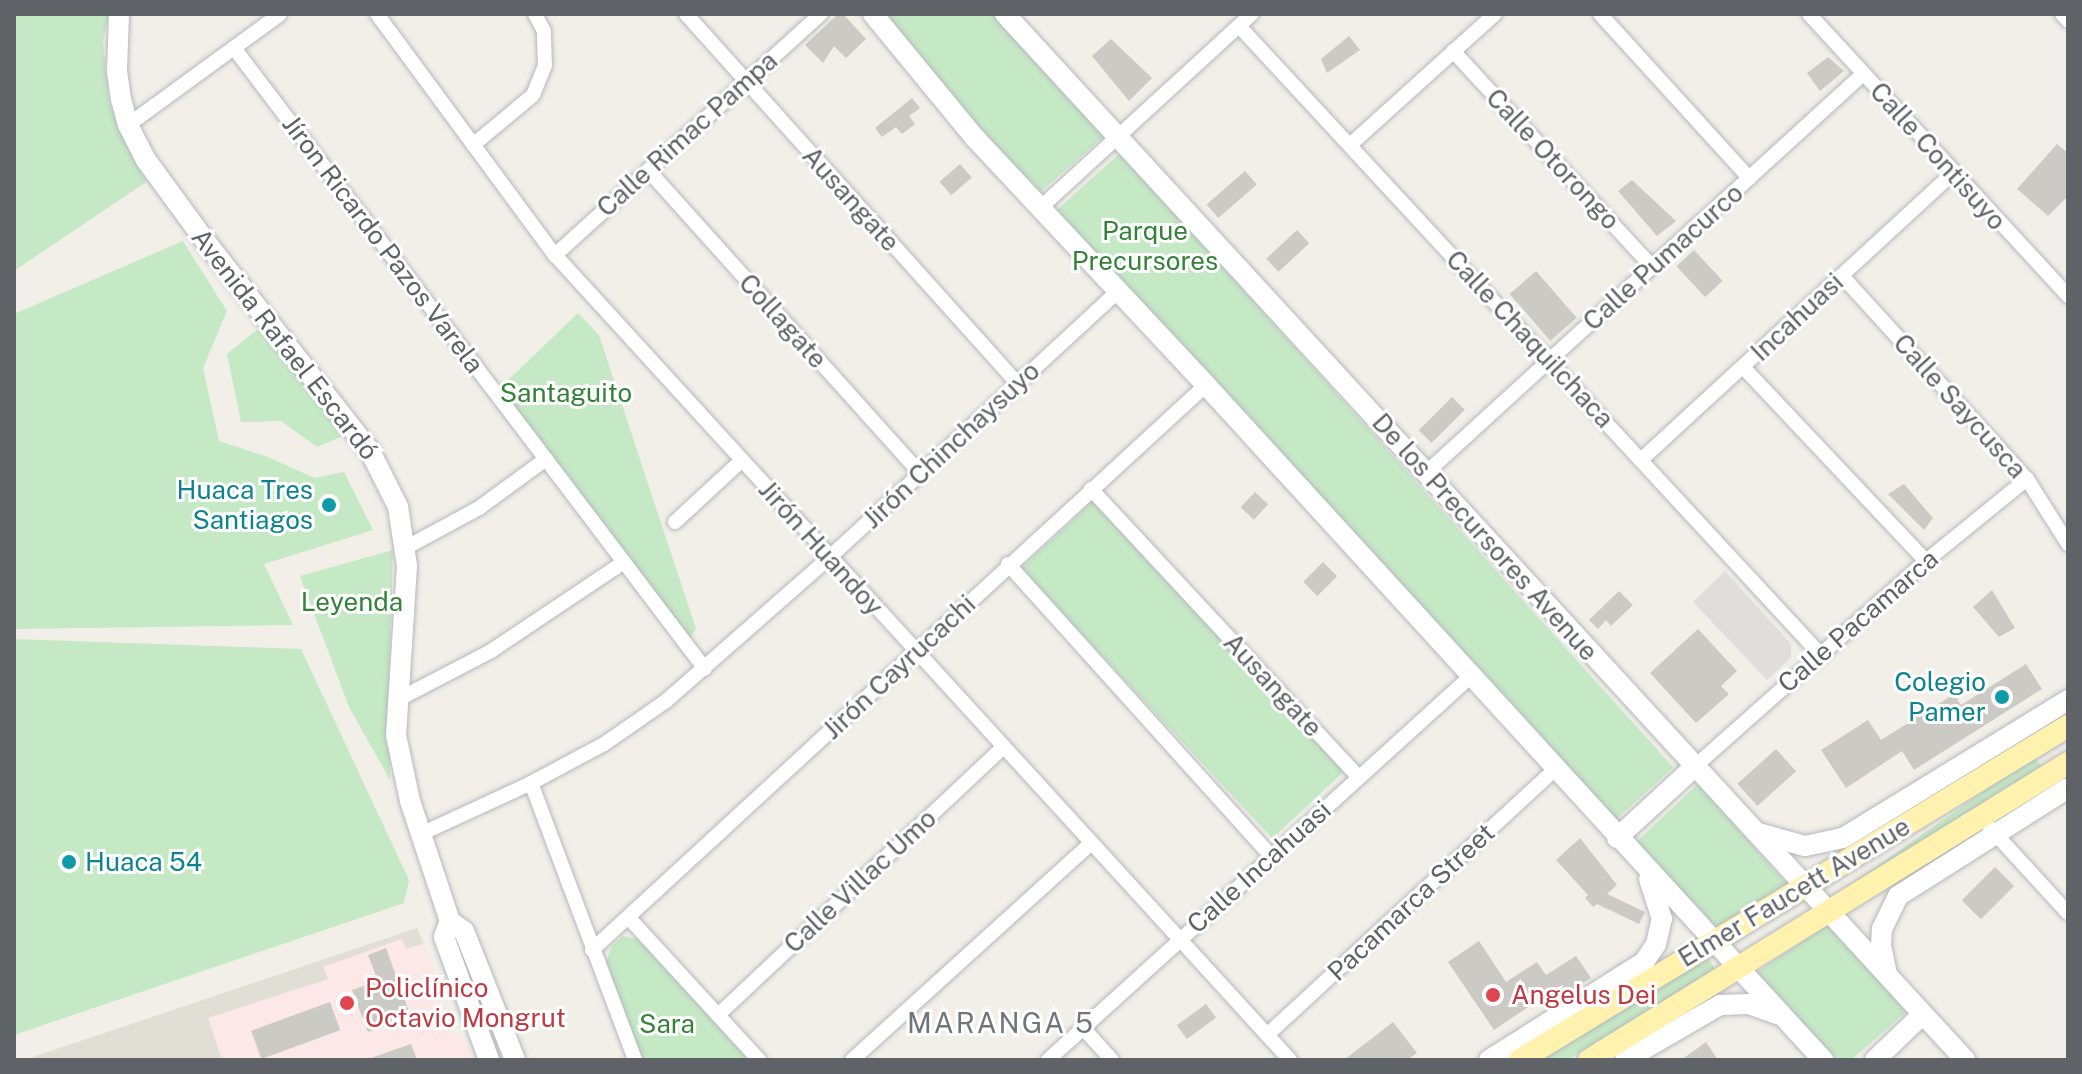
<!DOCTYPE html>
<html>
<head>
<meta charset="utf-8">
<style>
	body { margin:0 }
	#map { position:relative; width:2082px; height:1074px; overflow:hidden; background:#f1efe8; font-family:"Public Sans",sans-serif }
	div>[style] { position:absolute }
	.industrial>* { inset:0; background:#e0deda }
	.education>* { inset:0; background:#e1ded6 }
	.medical>* { inset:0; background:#fce8e6 }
	.green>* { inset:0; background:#c5e8c5; transform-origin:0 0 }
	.building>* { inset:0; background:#cccac5; transform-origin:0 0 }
	.roads { filter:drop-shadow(0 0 2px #b5b8bc) drop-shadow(0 0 2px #b5b8bc) }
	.street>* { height:14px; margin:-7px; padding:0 7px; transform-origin:7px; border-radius:7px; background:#fff }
	.secondary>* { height:20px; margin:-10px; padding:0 10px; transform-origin:10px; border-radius:10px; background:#fff }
	.primary>* { height:22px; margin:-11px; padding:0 11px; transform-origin:11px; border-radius:11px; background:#fff2af }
	.dots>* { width:22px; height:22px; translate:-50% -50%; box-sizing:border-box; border:4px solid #fff; border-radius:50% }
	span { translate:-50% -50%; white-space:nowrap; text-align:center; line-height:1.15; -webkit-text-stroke:6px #fff; paint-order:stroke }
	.street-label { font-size:26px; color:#5f6368 }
	.park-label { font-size:26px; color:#348238 }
	.culture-label { font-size:26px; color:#0d838f }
	.right { translate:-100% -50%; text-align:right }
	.left { translate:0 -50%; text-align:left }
	.health-label { font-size:26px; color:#be3a42 }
	.neighbourhood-label { font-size:28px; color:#70757a; letter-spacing:2px }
	.frame { position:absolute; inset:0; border:16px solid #5f6368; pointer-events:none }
</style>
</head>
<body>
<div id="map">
	<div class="industrial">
		<div style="clip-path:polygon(1725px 571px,1791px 644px,1791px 658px,1767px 680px,1693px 602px)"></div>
	</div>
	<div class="education">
		<div style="clip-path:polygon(417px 928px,424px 944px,405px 949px,402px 939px,324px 967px,329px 979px,209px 1018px,222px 1060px,24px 1060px)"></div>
	</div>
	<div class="medical">
		<div style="clip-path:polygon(402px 939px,406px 949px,424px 944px,443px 994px,435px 1011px,442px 1028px,464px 1038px,473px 1060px,222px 1060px,208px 1018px,328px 979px,323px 967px)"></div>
	</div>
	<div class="green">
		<div style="clip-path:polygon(14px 14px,109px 14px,103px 41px,109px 103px,146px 182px,14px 271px)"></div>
		<div style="clip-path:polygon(879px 14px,994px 14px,1104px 136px,1038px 194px)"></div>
		<div style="left:1120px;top:153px;width:827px;height:88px;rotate:48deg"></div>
		<div style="clip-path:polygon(183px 241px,227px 311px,203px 368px,219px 441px,268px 457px,314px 478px,344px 472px,373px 530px,264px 564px,293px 625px,14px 629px,14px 314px)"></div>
		<div style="clip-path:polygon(578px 313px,599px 335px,696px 629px,690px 638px,500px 388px)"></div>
		<div style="clip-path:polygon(269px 320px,355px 431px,317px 447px,281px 421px,241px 422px,227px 354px)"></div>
		<div style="left:1093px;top:501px;width:369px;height:99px;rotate:47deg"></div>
		<div style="clip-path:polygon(393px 550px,389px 676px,390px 780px,349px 707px,300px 576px)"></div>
		<div style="clip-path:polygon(14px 639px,301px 649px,409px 880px,404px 903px,14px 1035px)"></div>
		<div style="left:2034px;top:756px;width:12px;height:248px;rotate:55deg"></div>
		<div style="clip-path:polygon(1698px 784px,1787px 884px,1716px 931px,1634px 844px)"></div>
		<div style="clip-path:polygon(1828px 923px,1906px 1012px,1851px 1060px,1838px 1060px,1755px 974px)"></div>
		<div style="clip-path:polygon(623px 936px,639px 940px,749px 1060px,643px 1060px,606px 962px,612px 946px)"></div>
		<div style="clip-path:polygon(1708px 958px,1715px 969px,1568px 1060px,1541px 1060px)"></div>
	</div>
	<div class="building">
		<div style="clip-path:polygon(838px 14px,843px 14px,866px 39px,846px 58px,834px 46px,823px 63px,805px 45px)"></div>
		<div style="clip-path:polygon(1349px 36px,1360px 50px,1327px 73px,1321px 59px)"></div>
		<div style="clip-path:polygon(1111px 39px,1152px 78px,1129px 101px,1092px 56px)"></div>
		<div style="clip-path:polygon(1828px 57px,1844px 71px,1820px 91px,1807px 73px)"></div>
		<div style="clip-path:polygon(912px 98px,920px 108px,909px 116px,915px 124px,902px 134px,896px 127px,882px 137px,875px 128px)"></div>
		<div style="clip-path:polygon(2057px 144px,2068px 153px,2068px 196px,2048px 216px,2017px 189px)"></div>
		<div style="left:960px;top:164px;width:18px;height:27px;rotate:49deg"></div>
		<div style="left:1245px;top:171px;width:18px;height:51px;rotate:49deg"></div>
		<div style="clip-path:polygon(1632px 180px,1676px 221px,1657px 236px,1618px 191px)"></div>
		<div style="left:1297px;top:230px;width:18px;height:42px;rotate:47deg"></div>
		<div style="left:1694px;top:250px;width:42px;height:24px;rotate:47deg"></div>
		<div style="left:1536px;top:271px;width:62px;height:35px;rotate:49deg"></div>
		<div style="left:1452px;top:397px;width:18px;height:47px;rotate:45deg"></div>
		<div style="clip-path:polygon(1904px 484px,1933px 518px,1924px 530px,1888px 494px)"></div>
		<div style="left:1255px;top:492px;width:18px;height:21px;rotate:43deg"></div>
		<div style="left:1323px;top:562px;width:20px;height:28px;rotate:45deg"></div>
		<div style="clip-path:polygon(1992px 590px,2015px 628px,1999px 637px,1973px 607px)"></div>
		<div style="clip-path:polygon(1619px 591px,1633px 605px,1611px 626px,1606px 620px,1598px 629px,1589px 620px)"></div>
		<div style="clip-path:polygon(1698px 629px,1737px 671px,1721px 686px,1729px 694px,1696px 723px,1650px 673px)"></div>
		<div style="clip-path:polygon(2026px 664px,2042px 689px,1914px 770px,1902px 751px,1846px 788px,1821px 750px,1868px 720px,1881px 740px,1954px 694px,1961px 705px)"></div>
		<div style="left:1776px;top:749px;width:30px;height:52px;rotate:48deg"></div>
		<div style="clip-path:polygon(1580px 838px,1617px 885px,1607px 894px,1645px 912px,1639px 924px,1597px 904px,1593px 907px,1585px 898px,1588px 895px,1556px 860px)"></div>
		<div style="left:1995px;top:867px;width:27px;height:47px;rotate:45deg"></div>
		<div style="clip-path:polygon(1479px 941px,1506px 982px,1537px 962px,1546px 975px,1576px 956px,1591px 978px,1561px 997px,1555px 989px,1494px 1030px,1448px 962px)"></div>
		<div style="clip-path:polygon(386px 948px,411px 1017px,368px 1032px,352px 990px,378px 981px,368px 955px)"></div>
		<div style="left:330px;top:1002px;width:30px;height:84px;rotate:70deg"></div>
		<div style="left:1206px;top:1004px;width:17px;height:36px;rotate:54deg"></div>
		<div style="clip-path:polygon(1393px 1022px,1417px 1053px,1407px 1060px,1344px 1060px)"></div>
		<div style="clip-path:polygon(1706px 1042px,1718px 1060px,1681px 1060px)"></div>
		<div style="clip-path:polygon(411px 1044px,417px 1060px,372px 1060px,371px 1058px)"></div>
	</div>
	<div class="roads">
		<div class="street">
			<div style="left:377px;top:14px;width:300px;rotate:53.6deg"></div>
			<div style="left:555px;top:255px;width:1090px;rotate:47.6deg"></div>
			<div style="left:686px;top:14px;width:496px;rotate:48.1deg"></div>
			<div style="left:1600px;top:14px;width:222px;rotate:47.7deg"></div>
			<div style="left:1809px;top:14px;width:383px;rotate:47.4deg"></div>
			<div style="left:2062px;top:14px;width:9px;rotate:49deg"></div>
			<div style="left:1239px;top:26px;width:856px;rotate:47.23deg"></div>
			<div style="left:234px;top:48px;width:779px;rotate:52.82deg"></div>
			<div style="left:1453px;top:51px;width:294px;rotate:47.3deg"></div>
			<div style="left:128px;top:125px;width:188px;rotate:-36.1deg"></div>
			<div style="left:473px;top:145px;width:78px;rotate:-39.8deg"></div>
			<div style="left:533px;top:95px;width:31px;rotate:-68deg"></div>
			<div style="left:545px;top:66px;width:35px;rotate:-92deg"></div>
			<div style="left:544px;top:31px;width:19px;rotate:-118deg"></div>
			<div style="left:1350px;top:145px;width:195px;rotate:-42.1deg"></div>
			<div style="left:648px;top:170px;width:406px;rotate:48.1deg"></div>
			<div style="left:1040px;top:208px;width:287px;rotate:-42.5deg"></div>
			<div style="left:555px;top:255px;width:359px;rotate:-42.2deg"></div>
			<div style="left:1842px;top:276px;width:275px;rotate:47.7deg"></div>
			<div style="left:2027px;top:479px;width:77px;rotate:57.8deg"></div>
			<div style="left:1743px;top:367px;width:267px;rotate:46.7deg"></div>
			<div style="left:1642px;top:459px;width:421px;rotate:-42.6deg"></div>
			<div style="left:1427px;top:472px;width:590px;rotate:-42.39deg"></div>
			<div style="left:1091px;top:489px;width:392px;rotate:47.1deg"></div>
			<div style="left:675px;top:522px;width:90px;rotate:-42.7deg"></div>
			<div style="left:407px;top:547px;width:82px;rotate:-28.4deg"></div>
			<div style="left:479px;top:508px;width:83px;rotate:-36.2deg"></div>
			<div style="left:1008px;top:564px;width:393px;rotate:48deg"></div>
			<div style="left:397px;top:700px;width:106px;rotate:-27.5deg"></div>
			<div style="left:491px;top:651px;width:160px;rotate:-33.8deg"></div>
			<div style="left:1693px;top:768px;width:312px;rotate:-41.6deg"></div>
			<div style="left:1926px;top:561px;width:130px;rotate:-39.1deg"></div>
			<div style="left:531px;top:783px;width:296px;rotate:69.4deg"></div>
			<div style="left:1990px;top:828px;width:115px;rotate:47.5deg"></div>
			<div style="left:423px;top:833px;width:119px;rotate:-24.8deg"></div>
			<div style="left:531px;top:783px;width:83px;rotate:-28.1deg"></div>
			<div style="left:604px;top:744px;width:75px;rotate:-34.7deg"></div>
			<div style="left:666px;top:701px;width:218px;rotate:-41.3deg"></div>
			<div style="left:830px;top:557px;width:393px;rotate:-42.7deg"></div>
			<div style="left:629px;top:918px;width:193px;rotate:47.5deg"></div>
			<div style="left:592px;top:950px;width:834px;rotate:-42.62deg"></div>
			<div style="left:718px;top:1015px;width:391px;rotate:-43.2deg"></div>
			<div style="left:1083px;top:1028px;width:43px;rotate:47.8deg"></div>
			<div style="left:1267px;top:1035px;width:392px;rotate:-42.7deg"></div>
			<div style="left:852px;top:1060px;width:323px;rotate:-42.2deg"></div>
			<div style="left:1048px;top:1060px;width:571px;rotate:-42.23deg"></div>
		</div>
		<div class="secondary">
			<div style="left:119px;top:14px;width:57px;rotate:92deg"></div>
			<div style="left:117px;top:71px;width:28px;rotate:82deg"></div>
			<div style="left:121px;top:99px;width:27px;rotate:75deg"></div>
			<div style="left:128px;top:125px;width:39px;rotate:63deg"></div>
			<div style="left:146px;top:160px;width:102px;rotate:53.8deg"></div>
			<div style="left:206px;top:242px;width:266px;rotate:51.9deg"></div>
			<div style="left:370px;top:451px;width:63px;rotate:63.4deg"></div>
			<div style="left:398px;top:507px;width:60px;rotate:81.3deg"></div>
			<div style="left:407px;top:566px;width:169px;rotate:93.7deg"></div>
			<div style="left:396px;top:735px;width:67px;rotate:78deg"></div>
			<div style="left:410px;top:801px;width:126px;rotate:71.6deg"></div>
			<div style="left:873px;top:14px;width:161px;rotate:50.6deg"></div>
			<div style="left:975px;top:138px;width:338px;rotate:46.9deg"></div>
			<div style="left:1206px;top:385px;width:915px;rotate:47.57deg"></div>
			<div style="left:1005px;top:14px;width:1420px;rotate:47.45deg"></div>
			<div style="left:1758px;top:833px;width:49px;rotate:15.5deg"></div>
			<div style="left:1805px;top:846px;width:39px;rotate:-12deg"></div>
			<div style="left:1843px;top:838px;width:264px;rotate:-31.5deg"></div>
			<div style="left:1617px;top:838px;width:103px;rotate:-42.6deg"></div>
			<div style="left:450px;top:921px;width:17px;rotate:36deg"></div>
			<div style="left:464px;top:931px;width:139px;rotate:68.4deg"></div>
			<div style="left:450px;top:921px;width:17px;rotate:111deg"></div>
			<div style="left:444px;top:937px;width:131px;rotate:69.9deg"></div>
			<div style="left:1887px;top:974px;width:29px;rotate:-102deg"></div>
			<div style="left:1881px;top:946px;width:17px;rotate:-87deg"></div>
			<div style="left:1882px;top:929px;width:37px;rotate:-64deg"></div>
			<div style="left:1898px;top:896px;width:201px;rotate:-32.4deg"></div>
			<div style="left:1489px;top:1060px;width:183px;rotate:-32.3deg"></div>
			<div style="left:1644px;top:962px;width:22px;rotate:-56deg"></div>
			<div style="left:1656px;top:944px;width:26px;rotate:-77deg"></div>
			<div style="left:1662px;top:919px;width:42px;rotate:-108deg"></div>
			<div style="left:1625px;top:1060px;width:110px;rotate:-30.1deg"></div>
			<div style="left:1720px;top:1005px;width:29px;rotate:-2deg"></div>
			<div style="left:1749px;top:1004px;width:29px;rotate:20deg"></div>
			<div style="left:1875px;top:1060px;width:66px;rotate:-43.8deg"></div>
		</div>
		<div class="primary">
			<div style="left:1520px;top:1060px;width:642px;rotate:-31.36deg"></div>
			<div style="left:1589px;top:1060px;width:564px;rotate:-31.8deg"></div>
		</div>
	</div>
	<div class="dots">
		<div style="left:329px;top:505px;background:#0f9aa8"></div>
		<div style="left:2002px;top:697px;background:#0f9aa8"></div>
		<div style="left:69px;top:862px;background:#0f9aa8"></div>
		<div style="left:1493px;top:995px;background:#e0444e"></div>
		<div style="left:347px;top:1003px;background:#e0444e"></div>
	</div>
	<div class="street-label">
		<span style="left:687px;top:134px;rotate:-42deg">Calle Rimac Pampa</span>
		<span style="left:1938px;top:156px;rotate:48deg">Calle Contisuyo</span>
		<span style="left:1553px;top:159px;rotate:47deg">Calle Otorongo</span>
		<span style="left:851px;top:199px;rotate:48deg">Ausangate</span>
		<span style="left:383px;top:244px;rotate:53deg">Jíron Ricardo Pazos Varela</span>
		<span style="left:1663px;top:257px;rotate:-42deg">Calle Pumacurco</span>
		<span style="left:1797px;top:317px;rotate:-43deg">Incahuasi</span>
		<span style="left:783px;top:321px;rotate:48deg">Collagate</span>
		<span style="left:1530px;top:339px;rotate:47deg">Calle Chaquilchaca</span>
		<span style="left:285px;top:344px;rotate:52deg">Avenida Rafael Escardó</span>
		<span style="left:1960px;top:406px;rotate:48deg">Calle Saycusca</span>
		<span style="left:951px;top:445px;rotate:-43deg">Jirón Chinchaysuyo</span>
		<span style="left:1485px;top:537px;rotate:48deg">De los Precursores Avenue</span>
		<span style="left:821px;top:548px;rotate:48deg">Jirón Huandoy</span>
		<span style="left:1858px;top:621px;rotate:-41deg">Calle Pacamarca</span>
		<span style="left:899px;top:667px;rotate:-43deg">Jirón Cayrucachi</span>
		<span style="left:1273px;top:685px;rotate:47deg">Ausangate</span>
		<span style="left:1259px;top:867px;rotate:-42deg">Calle Incahuasi</span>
		<span style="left:860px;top:881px;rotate:-43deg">Calle Villac Umo</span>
		<span style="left:1794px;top:892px;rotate:-31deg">Elmer Faucett Avenue</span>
		<span style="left:1411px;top:902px;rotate:-43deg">Pacamarca Street</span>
	</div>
	<div class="park-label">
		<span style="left:1145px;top:246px">Parque<br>Precursores</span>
		<span style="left:566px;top:393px">Santaguito</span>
		<span style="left:352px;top:602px">Leyenda</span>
		<span style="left:667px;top:1024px">Sara</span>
	</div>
	<div class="culture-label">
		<span class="right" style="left:313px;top:505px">Huaca Tres<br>Santiagos</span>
		<span class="right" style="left:1986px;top:697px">Colegio<br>Pamer</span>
		<span class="left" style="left:85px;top:862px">Huaca 54</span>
	</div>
	<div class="health-label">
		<span class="left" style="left:365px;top:1003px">Policlínico<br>Octavio Mongrut</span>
		<span class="left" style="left:1511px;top:995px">Angelus Dei</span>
	</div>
	<div class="neighbourhood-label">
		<span style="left:1001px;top:1023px">MARANGA 5</span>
	</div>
	<div class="frame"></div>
</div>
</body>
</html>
